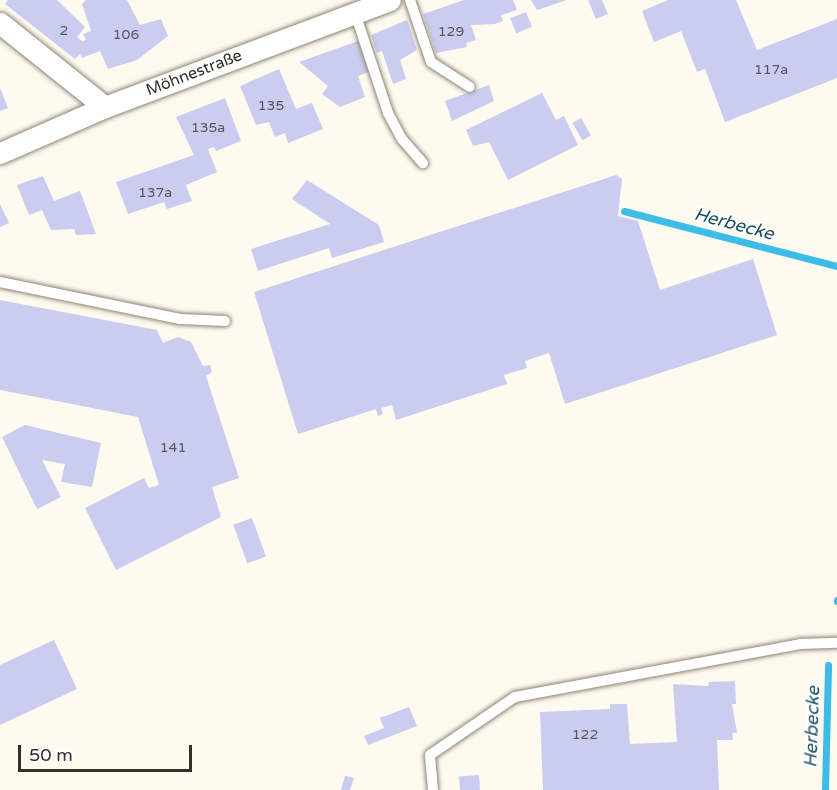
<!DOCTYPE html>
<html>
<head>
<meta charset="utf-8">
<style>
	body { margin:0 }
	#map { position:relative; width:837px; height:790px; overflow:hidden; background:#fffaef; font-family:"Varela Round",sans-serif }
	div>[style] { position:absolute }
	.stream>* { height:7px; margin:-3.5px; padding:0 3.5px; transform-origin:3.5px; border-radius:3.5px; background:#3dbce8 }
	.building>* { inset:0; background:#caccf0; transform-origin:0 0 }
	.roads { filter:drop-shadow(0 0 2px #8d8575) drop-shadow(0 0 2px #8d8575) }
	.service>* { height:10px; margin:-5px; padding:0 5px; transform-origin:5px; border-radius:5px; background:#fff }
	.minor>* { height:21px; margin:-10.5px; padding:0 10.5px; transform-origin:10.5px; border-radius:10.5px; background:#fff }
	span { translate:-50% -50%; white-space:nowrap; text-align:center; line-height:1.15; -webkit-text-stroke:4.5px #fff; paint-order:stroke }
	.number-label { font-size:14px; color:#59575c }
	.number-label span { -webkit-text-stroke-width:0 }
	.street-label { font-size:16px; color:#33302a }
	.water-label { font-size:18px; color:#1c4f62; font-style:italic }
	.scale { position:absolute; left:18px; top:745px; width:174px; height:27px; box-sizing:border-box; border:3px solid #33302a; border-top:0; padding-left:8px; font-size:18px; line-height:21px; white-space:nowrap; color:#33302a; -webkit-text-stroke:4px #fff; paint-order:stroke }
</style>
</head>
<body>
<div id="map">
	<div class="stream">
		<div style="left:624px;top:211px;width:220px;rotate:14.5deg"></div>
		<div style="left:837px;top:601px;width:1px;rotate:-90deg"></div>
		<div style="left:825px;top:790px;width:125px;rotate:-88.6deg"></div>
	</div>
	<div class="building">
		<div style="clip-path:polygon(8px 0,57px 0,85px 27px,77px 37px,82px 41px,86px 40px,83px 34px,91px 31px,82px 4px,86px 0,127px 0,140px 25px,161px 19px,168px 36px,137px 60px,108px 69px,100px 51px,82px 58px,80px 54px,75px 59px,5px 4px)"></div>
		<div style="clip-path:polygon(464px 0,513px 0,517px 10px,501px 15px,503px 21px,495px 24px,471px 25px,476px 40px,466px 43px,467px 47px,436px 53px,423px 14px)"></div>
		<div style="clip-path:polygon(531px 0,567px 0,537px 10px)"></div>
		<div style="clip-path:polygon(588px 0,602px 0,608px 14px,596px 19px)"></div>
		<div style="clip-path:polygon(668px 0,736px 0,757px 50px,837px 19px,837px 78px,725px 122px,705px 69px,697px 72px,681px 31px,654px 42px,642px 11px)"></div>
		<div style="left:526px;top:12px;width:16px;height:17px;rotate:68deg"></div>
		<div style="clip-path:polygon(407px 20px,417px 50px,400px 60px,406px 79px,393px 84px,382px 51px,377px 53px,371px 35px)"></div>
		<div style="clip-path:polygon(358px 41px,369px 72px,358px 76px,365px 97px,340px 107px,322px 94px,328px 86px,299px 62px)"></div>
		<div style="clip-path:polygon(279px 69px,296px 109px,312px 103px,323px 129px,288px 143px,285px 133px,275px 137px,269px 122px,256px 125px,240px 86px)"></div>
		<div style="clip-path:polygon(489px 85px,494px 101px,452px 121px,445px 101px)"></div>
		<div style="clip-path:polygon(0 88px,8px 108px,0 111px)"></div>
		<div style="clip-path:polygon(542px 93px,556px 120px,564px 116px,578px 145px,508px 180px,489px 142px,473px 146px,466px 130px)"></div>
		<div style="clip-path:polygon(225px 98px,241px 141px,216px 151px,214px 147px,208px 149px,217px 172px,186px 185px,192px 201px,167px 209px,164px 202px,128px 214px,116px 182px,194px 155px,176px 117px)"></div>
		<div style="left:581px;top:118px;width:20px;height:10px;rotate:60deg"></div>
		<div style="clip-path:polygon(616px 175px,622px 179px,618px 216px,638px 221px,660px 290px,753px 259px,777px 335px,565px 404px,549px 353px,525px 361px,527px 368px,504px 375px,507px 384px,396px 420px,392px 405px,381px 408px,383px 414px,378px 416px,376px 409px,298px 434px,254px 292px)"></div>
		<div style="clip-path:polygon(43px 176px,54px 201px,80px 191px,96px 234px,76px 235px,74px 229px,51px 230px,42px 210px,29px 215px,17px 185px)"></div>
		<div style="clip-path:polygon(307px 180px,379px 225px,384px 242px,332px 258px,329px 248px,258px 271px,251px 249px,330px 224px,292px 199px)"></div>
		<div style="clip-path:polygon(0 204px,9px 223px,0 227px)"></div>
		<div style="clip-path:polygon(0 300px,157px 330px,163px 343px,178px 337px,191px 342px,203px 366px,210px 365px,212px 372px,206px 376px,239px 478px,212px 487px,221px 517px,116px 570px,85px 508px,144px 478px,149px 488px,159px 485px,138px 417px,0 390px)"></div>
		<div style="clip-path:polygon(25px 425px,101px 443px,92px 487px,61px 482px,65px 464px,42px 460px,61px 497px,37px 509px,2px 437px)"></div>
		<div style="left:252px;top:518px;width:41px;height:20px;rotate:70deg"></div>
		<div style="clip-path:polygon(54px 640px,77px 689px,0 725px,0 665px)"></div>
		<div style="clip-path:polygon(735px 681px,736px 704px,732px 704px,737px 733px,732px 733px,733px 740px,717px 740px,719px 790px,543px 790px,540px 712px,610px 709px,610px 704px,627px 704px,630px 744px,677px 742px,673px 684px,708px 686px,709px 682px)"></div>
		<div style="clip-path:polygon(409px 707px,417px 726px,368px 745px,364px 736px,384px 728px,380px 718px)"></div>
		<div style="left:479px;top:775px;width:15px;height:20px;rotate:86deg"></div>
		<div style="clip-path:polygon(345px 776px,354px 778px,350px 790px,341px 790px)"></div>
	</div>
	<div class="roads">
		<div class="service">
			<div style="left:410px;top:0;width:65px;rotate:71.3deg"></div>
			<div style="left:431px;top:62px;width:46px;rotate:32.7deg"></div>
			<div style="left:355px;top:13px;width:105px;rotate:71.7deg"></div>
			<div style="left:388px;top:113px;width:30px;rotate:62deg"></div>
			<div style="left:402px;top:139px;width:32px;rotate:49deg"></div>
			<div style="left:0;top:282px;width:184px;rotate:11.6deg"></div>
			<div style="left:180px;top:319px;width:45px;rotate:2.5deg"></div>
			<div style="left:433px;top:790px;width:35px;rotate:-95deg"></div>
			<div style="left:430px;top:755px;width:103px;rotate:-34.3deg"></div>
			<div style="left:515px;top:697px;width:290px;rotate:-10.5deg"></div>
			<div style="left:800px;top:644px;width:37px;rotate:-2deg"></div>
		</div>
		<div class="minor">
			<div style="left:0;top:23px;width:134px;rotate:38.7deg"></div>
			<div style="left:0;top:153px;width:115px;rotate:-23.7deg"></div>
			<div style="left:105px;top:107px;width:304px;rotate:-20.6deg"></div>
		</div>
	</div>
	<div class="number-label">
		<span style="left:64px;top:31px">2</span>
		<span style="left:451px;top:32px">129</span>
		<span style="left:126px;top:35px">106</span>
		<span style="left:771px;top:70px">117a</span>
		<span style="left:271px;top:106px">135</span>
		<span style="left:208px;top:128px">135a</span>
		<span style="left:155px;top:193px">137a</span>
		<span style="left:173px;top:448px">141</span>
		<span style="left:585px;top:735px">122</span>
	</div>
	<div class="street-label">
		<span style="left:194px;top:73px;rotate:-21deg">Möhnestraße</span>
	</div>
	<div class="water-label">
		<span style="left:734px;top:224px;rotate:15deg">Herbecke</span>
		<span style="left:812px;top:727px;rotate:-88deg">Herbecke</span>
	</div>
	<div class="scale">50 m</div>
</div>
</body>
</html>
